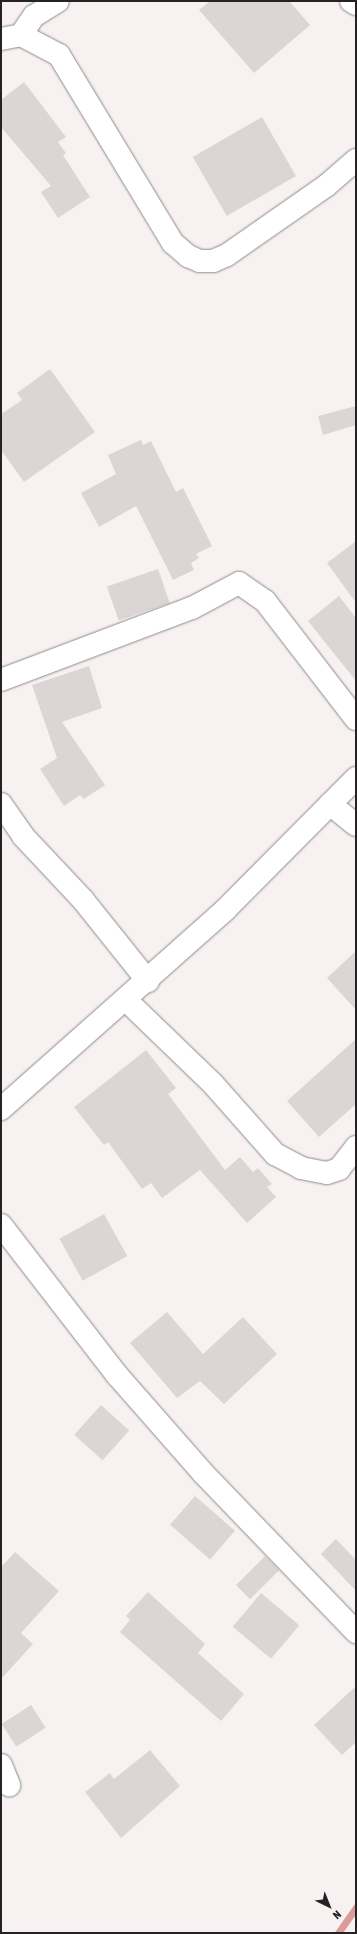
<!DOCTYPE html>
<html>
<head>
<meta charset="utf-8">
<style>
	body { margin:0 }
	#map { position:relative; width:357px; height:1934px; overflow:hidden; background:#f7f2f1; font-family:"Asap Condensed",sans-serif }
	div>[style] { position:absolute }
	.stream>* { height:7px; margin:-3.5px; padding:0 3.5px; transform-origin:3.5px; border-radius:3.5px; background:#db9c99 }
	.building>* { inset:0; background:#dbd6d5; transform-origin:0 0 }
	.roads { filter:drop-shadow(0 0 1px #8f8a8a) drop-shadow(0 0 1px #8f8a8a) }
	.minor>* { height:22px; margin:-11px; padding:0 11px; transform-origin:11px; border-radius:11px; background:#fff }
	span { translate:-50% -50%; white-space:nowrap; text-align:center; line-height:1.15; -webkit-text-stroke:3.5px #f7f2f1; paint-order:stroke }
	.frame { position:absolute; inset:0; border:2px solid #242222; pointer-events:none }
	.north { position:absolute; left:309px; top:1886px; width:40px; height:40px; -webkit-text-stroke:3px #f7f2f1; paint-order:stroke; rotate:137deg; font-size:11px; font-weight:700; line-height:16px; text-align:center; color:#242222 }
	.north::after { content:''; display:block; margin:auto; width:14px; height:18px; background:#242222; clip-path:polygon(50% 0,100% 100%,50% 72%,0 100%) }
</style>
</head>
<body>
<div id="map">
	<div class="stream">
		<div style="left:338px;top:1933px;width:32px;rotate:-55deg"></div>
	</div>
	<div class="building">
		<div style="clip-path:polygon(210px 1px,289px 1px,310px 25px,254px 73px,199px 10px)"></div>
		<div style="clip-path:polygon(24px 82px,66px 137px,58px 142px,66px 153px,63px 155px,90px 197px,58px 218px,41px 192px,51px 186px,1px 127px,1px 100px)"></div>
		<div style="left:262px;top:117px;width:68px;height:80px;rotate:60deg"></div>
		<div style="clip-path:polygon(50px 369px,95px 432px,24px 482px,1px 450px,1px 414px,22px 400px,17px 393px)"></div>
		<div style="clip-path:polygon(356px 406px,356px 425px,323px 435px,318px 416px)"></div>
		<div style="clip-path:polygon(141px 440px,143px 445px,151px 441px,176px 492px,183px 488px,212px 546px,196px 554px,199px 558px,191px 563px,194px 570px,173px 580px,136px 506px,99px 527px,81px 493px,116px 474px,108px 455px)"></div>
		<div style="clip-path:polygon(356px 541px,356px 603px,327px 563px)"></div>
		<div style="left:158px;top:569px;width:36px;height:54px;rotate:71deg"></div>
		<div style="clip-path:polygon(339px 596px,356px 618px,356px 681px,308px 621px)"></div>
		<div style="clip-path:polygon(89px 666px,102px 708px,62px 722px,105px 785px,84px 799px,80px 795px,64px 806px,40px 769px,57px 758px,32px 685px)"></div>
		<div style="clip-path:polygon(356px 951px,356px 1010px,327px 978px)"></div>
		<div style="clip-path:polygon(356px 1039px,356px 1104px,319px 1137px,287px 1101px)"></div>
		<div style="clip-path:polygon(146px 1050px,176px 1088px,168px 1094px,225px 1170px,240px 1157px,253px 1172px,258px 1168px,272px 1184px,267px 1187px,276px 1197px,247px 1223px,200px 1170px,162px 1198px,151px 1183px,142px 1189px,108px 1142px,104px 1145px,74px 1107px)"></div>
		<div style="left:104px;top:1214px;width:48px;height:51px;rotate:61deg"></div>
		<div style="clip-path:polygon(167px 1312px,203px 1354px,243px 1317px,277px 1354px,224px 1404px,200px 1381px,177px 1398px,130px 1343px)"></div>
		<div style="left:101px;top:1405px;width:38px;height:40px;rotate:42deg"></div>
		<div style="left:195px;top:1496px;width:53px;height:38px;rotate:41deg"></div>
		<div style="clip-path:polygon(336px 1539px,356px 1560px,356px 1591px,321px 1554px)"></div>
		<div style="clip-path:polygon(15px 1552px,59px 1591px,21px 1633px,33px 1644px,1px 1679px,1px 1567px)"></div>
		<div style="left:265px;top:1556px;width:20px;height:41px;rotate:45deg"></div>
		<div style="clip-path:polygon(148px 1592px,205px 1644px,198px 1653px,244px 1694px,221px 1721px,120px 1632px,130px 1620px,126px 1616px)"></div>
		<div style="left:261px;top:1593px;width:50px;height:44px;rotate:40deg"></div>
		<div style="clip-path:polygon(356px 1686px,356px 1742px,342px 1755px,314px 1725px)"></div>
		<div style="left:31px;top:1705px;width:27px;height:35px;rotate:57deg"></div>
		<div style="clip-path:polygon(150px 1750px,180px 1786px,121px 1838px,85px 1792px,110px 1773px,114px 1779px)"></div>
	</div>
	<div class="roads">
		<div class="minor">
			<div style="left:351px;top:1px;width:6px;rotate:31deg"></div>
			<div style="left:21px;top:35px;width:23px;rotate:-56deg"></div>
			<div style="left:34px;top:16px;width:28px;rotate:-32deg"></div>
			<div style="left:1px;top:39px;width:20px;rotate:-11deg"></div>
			<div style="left:21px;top:35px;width:43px;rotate:27.8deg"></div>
			<div style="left:59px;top:55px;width:220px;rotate:58.8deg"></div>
			<div style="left:173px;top:243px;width:20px;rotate:41deg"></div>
			<div style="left:188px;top:256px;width:13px;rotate:23deg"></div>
			<div style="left:200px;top:261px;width:13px"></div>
			<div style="left:213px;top:261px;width:15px;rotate:-23deg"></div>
			<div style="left:227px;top:255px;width:121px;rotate:-34.9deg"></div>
			<div style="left:326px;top:186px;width:40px;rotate:-41deg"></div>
			<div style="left:1px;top:680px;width:204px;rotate:-20.7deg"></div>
			<div style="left:192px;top:608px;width:53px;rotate:-28deg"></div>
			<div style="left:239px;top:583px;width:32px;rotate:35deg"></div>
			<div style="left:265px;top:601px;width:149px;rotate:52.4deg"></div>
			<div style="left:1px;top:804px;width:39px;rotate:55deg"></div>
			<div style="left:23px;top:836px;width:88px;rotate:46.8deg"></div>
			<div style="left:83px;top:900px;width:104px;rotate:51.3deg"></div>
			<div style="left:330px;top:804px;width:33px;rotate:39deg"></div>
			<div style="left:126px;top:1000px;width:121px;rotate:44deg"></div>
			<div style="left:213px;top:1084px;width:94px;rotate:48.5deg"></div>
			<div style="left:275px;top:1154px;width:30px;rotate:28deg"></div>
			<div style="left:301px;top:1168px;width:26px;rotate:11deg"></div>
			<div style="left:327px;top:1173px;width:13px;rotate:-18deg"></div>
			<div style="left:339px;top:1169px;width:28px;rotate:-52deg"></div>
			<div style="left:1px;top:1109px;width:300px;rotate:-41.6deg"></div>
			<div style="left:225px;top:910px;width:186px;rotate:-45.2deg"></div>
			<div style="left:1px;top:1225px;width:190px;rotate:52.3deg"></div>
			<div style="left:117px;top:1375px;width:130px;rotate:48.7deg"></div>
			<div style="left:203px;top:1473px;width:221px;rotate:46.1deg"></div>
			<div style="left:1px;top:1765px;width:22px;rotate:68deg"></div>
		</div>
	</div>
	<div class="frame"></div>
	<div class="north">N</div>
</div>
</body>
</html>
